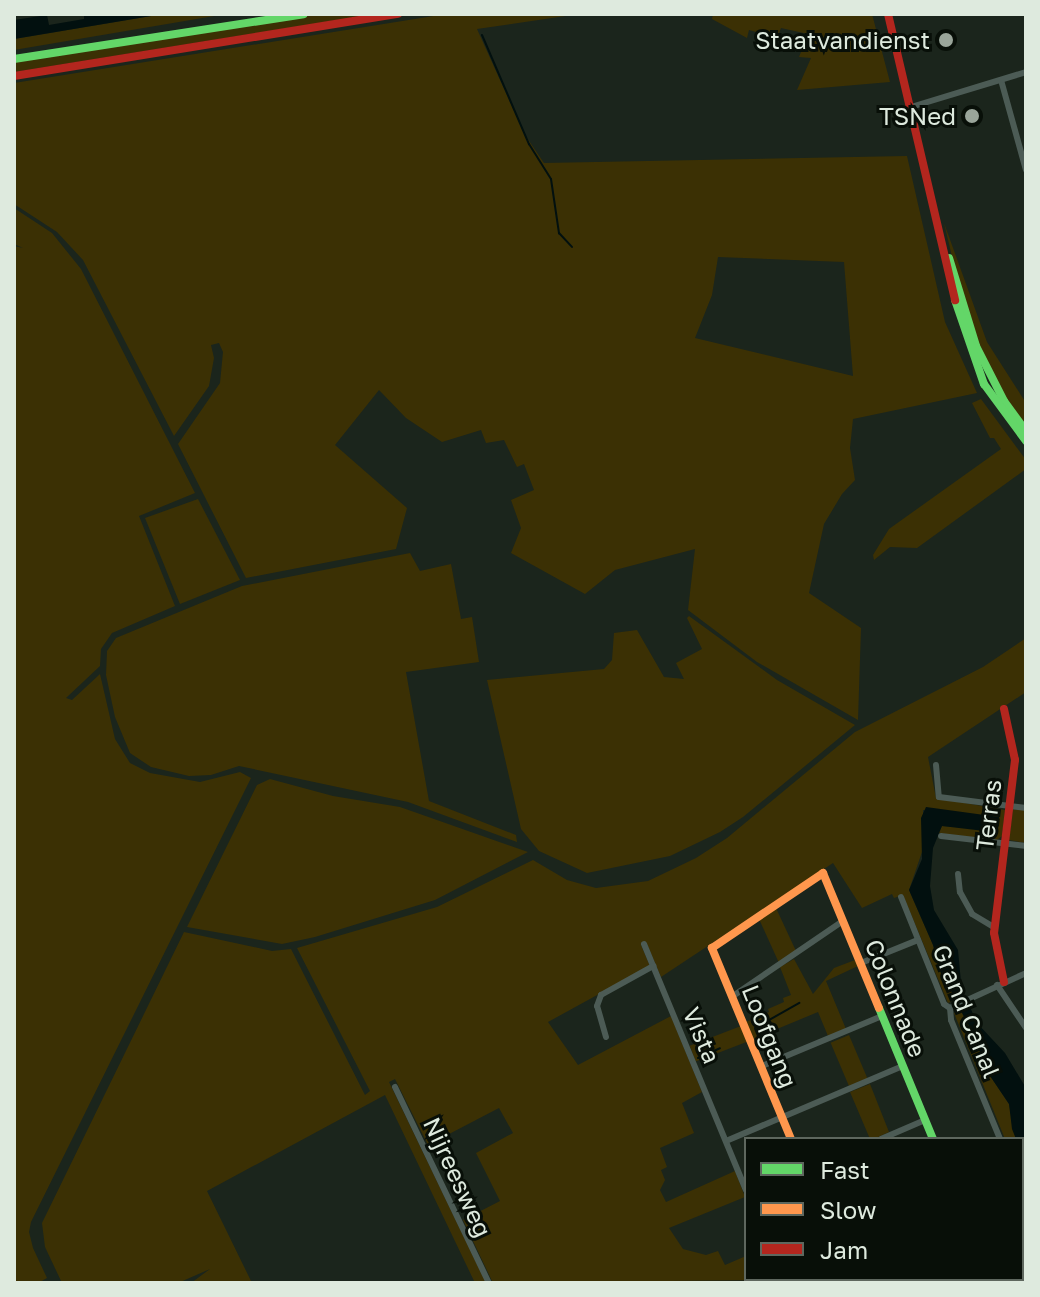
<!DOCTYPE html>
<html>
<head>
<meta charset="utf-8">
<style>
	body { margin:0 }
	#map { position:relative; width:1040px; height:1297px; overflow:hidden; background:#1b251c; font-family:"Golos Text",sans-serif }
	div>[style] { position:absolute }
	.green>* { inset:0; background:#3b3004; transform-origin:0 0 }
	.water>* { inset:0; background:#02100f }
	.stream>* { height:2px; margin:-1px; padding:0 1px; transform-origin:1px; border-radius:1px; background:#02100f }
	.street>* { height:6px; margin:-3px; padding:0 3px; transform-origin:3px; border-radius:3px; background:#4c5b55 }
	.fast>* { height:8px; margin:-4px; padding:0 4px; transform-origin:4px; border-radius:4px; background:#63d668 }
	.slow>* { height:8px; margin:-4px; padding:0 4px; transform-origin:4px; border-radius:4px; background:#ff974d }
	.jam>* { height:8px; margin:-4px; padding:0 4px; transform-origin:4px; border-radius:4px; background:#b3261e }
	.dots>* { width:22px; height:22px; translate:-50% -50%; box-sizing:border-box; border:4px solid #080f08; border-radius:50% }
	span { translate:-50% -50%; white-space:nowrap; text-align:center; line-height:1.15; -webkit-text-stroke:6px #080f08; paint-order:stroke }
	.poi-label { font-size:24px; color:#deeade }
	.right { translate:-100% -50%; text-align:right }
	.street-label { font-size:24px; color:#deeade }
	.frame { position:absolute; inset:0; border:16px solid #deeade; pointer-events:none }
	.legend { position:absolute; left:744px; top:1137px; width:280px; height:144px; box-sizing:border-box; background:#080f08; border:2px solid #5e675e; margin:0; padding:10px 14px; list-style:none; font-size:24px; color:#deeade }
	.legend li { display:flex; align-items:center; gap:16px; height:40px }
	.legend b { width:40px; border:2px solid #5e675e }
</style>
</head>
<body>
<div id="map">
	<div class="green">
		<div style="clip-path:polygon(163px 14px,226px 14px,14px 50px,14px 39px)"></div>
		<div style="clip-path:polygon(311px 14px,375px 14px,14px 72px,14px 62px)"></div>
		<div style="clip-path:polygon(evenodd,446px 14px,579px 14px,477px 29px,525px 135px,544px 163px,907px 156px,945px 322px,977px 393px,853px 419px,850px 448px,855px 480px,842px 494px,824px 524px,809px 593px,861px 628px,858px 720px,757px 662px,688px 610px,695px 549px,615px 570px,585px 594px,511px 553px,521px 528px,511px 500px,534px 490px,524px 464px,517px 467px,504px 440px,486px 443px,481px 430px,442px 442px,406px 418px,379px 390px,335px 445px,407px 508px,396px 549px,246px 578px,178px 444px,220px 383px,223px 352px,219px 343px,211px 345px,214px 358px,209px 386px,174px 436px,83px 260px,57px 232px,14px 204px,14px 83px,446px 14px,718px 257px,844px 262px,853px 376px,695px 338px,712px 295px,718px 257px)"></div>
		<div style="clip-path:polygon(713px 14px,872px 14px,890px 82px,797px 90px,811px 58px,799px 57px,808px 34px,781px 28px,777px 38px,749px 30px,747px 38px,712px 19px)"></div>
		<div style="clip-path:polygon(14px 208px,52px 233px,81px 269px,195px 493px,139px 516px,175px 606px,112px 633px,101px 649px,100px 666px,66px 698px,72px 700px,100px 674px,115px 739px,130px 763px,150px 773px,200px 782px,240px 772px,251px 778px,31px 1222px,29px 1232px,33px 1248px,47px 1278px,38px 1283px,14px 1283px,14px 246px,23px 248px,14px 244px)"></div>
		<div style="clip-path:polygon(944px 223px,987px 342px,1026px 403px,1026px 425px,1003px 395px,981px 354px,963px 303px)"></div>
		<div style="clip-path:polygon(981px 399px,1026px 460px,1026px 469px,917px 548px,890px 547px,874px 560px,873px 555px,889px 529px,1001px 449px,994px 438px,990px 438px,972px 403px)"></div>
		<div style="clip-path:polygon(198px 499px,240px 580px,180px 604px,145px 518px)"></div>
		<div style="clip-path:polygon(410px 553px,420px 571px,451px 564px,461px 619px,472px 617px,479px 662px,406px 672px,429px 801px,516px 835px,517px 842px,408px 802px,239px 766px,211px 775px,189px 776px,151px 767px,130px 753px,115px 717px,106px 675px,107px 651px,116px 638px,242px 586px)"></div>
		<div style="clip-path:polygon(689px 616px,777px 680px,855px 725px,743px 817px,720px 832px,670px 856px,587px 873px,539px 851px,521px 829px,487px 680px,604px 669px,612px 660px,614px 633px,637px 630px,664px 677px,684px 679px,676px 663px,702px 649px,687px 618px)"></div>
		<div style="clip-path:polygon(1026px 638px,1026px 692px,928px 757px,936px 798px,1005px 810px,1002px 836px,997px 840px,938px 833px,942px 826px,998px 830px,998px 817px,923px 810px,923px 849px,909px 890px,933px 945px,942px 977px,956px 999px,948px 1003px,903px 895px,894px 898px,892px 894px,862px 908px,833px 863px,661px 977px,646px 942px,641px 945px,650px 966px,548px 1022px,578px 1065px,671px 1016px,702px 1092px,682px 1103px,694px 1133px,660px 1148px,667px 1167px,661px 1170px,665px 1180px,660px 1190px,666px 1202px,735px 1171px,745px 1197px,669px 1228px,683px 1249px,706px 1255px,718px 1251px,725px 1265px,746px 1256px,746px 1279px,765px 1280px,493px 1283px,463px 1220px,500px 1201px,476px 1153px,513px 1133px,499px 1108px,428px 1145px,395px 1079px,389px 1082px,486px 1283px,475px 1283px,385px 1095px,207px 1191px,252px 1283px,191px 1283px,210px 1269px,178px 1283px,62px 1283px,45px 1247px,42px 1223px,184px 932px,272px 951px,291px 949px,365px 1095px,370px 1091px,297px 948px,437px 907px,533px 860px,567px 880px,596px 888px,648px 881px,696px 858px,727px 838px,855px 732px,983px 667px)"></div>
		<div style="clip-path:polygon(270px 779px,333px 796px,400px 807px,528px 852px,435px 900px,315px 937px,282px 944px,187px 927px,257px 785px)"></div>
		<div style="clip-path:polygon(1013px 809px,1026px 810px,1026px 843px,1009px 840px)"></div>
		<div style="clip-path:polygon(776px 908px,796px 951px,779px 963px,759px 919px)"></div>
		<div style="clip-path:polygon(794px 959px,813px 994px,834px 968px,855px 960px,858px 966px,826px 981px,846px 1029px,828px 1036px,818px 1012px,753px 1039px,746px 1022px,769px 1012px,768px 1009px,784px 1002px,783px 998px,791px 995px,780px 967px)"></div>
		<div style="clip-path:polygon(961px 1011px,977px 1041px,984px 1067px,1009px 1104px,1016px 1139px,1005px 1139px,954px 1013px)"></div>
		<div style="left:741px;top:1026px;width:17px;height:55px;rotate:69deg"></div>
		<div style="left:849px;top:1035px;width:47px;height:20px;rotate:67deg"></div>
		<div style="clip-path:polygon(870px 1084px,889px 1132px,874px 1139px,870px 1139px,850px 1092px)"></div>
	</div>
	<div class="water">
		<div style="clip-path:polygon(84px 14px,163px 14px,14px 39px,14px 20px,47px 15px,49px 25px,84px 19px)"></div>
		<div style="clip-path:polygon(926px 807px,999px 817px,998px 830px,993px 832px,942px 826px,933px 848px,930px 886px,934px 910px,958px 950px,962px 993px,955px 996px,942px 977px,933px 945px,909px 890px,922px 859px,921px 818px)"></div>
		<div style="clip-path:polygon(970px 1007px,977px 1023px,1005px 1053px,1026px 1088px,1026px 1174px,1022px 1139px,1016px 1139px,1012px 1129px,1009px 1104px,984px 1067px,977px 1041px,961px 1011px)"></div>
	</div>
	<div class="stream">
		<div style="left:482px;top:35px;width:119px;rotate:66.7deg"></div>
		<div style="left:529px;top:144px;width:41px;rotate:57.8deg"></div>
		<div style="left:551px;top:179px;width:55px;rotate:81.6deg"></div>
		<div style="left:559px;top:233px;width:19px;rotate:47deg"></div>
		<div style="left:755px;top:1028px;width:51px;rotate:-29.6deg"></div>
		<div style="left:698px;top:1058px;width:24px;rotate:-24deg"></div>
		<div style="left:743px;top:1283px;width:8px;rotate:-30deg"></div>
	</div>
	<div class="street">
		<div style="left:1001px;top:80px;width:93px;rotate:74.5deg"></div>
		<div style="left:911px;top:107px;width:120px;rotate:-16.9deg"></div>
		<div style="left:936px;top:765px;width:32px;rotate:85deg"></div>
		<div style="left:939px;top:797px;width:88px;rotate:7.2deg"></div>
		<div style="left:941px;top:836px;width:86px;rotate:6.7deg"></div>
		<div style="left:958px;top:874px;width:18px;rotate:84deg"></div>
		<div style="left:960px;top:892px;width:25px;rotate:61deg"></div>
		<div style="left:972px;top:914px;width:26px;rotate:31deg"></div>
		<div style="left:901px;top:897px;width:115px;rotate:68.1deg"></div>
		<div style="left:944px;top:1004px;width:7px;rotate:34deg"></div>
		<div style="left:950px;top:1008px;width:12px;rotate:85deg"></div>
		<div style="left:951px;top:1020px;width:129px;rotate:67.6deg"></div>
		<div style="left:644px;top:944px;width:266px;rotate:67.5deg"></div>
		<div style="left:861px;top:963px;width:61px;rotate:-22deg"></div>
		<div style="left:997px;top:985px;width:52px;rotate:56deg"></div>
		<div style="left:733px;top:996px;width:133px;rotate:-34.3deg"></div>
		<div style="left:950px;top:1008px;width:84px;rotate:-24.7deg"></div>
		<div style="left:606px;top:1037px;width:32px;rotate:-106deg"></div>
		<div style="left:597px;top:1006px;width:12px;rotate:-70deg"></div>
		<div style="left:601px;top:995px;width:60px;rotate:-29.1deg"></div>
		<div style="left:762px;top:1066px;width:130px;rotate:-22.6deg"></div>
		<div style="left:395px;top:1087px;width:217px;rotate:64.4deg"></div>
		<div style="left:881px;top:1139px;width:48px;rotate:-23.4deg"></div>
		<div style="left:726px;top:1141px;width:192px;rotate:-23deg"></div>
		<div style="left:1022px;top:1190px;width:11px;rotate:68deg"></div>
		<div style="left:1022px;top:1230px;width:4px;rotate:-27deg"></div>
		<div style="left:770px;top:1279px;width:4px;rotate:63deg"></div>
		<div style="left:789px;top:1279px;width:4px;rotate:63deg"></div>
		<div style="left:876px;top:1283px;width:13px;rotate:-18deg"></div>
	</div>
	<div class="fast">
		<div style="left:14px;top:59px;width:293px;rotate:-8.8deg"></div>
		<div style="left:949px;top:258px;width:92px;rotate:72.9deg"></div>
		<div style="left:976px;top:346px;width:62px;rotate:63deg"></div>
		<div style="left:1004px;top:401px;width:37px;rotate:54deg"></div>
		<div style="left:955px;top:300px;width:89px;rotate:71deg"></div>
		<div style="left:984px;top:384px;width:71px;rotate:53.6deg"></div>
		<div style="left:879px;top:1008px;width:142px;rotate:67.6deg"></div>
	</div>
	<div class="slow">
		<div style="left:791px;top:1139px;width:207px;rotate:-112.5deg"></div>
		<div style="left:712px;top:948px;width:134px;rotate:-34deg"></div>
		<div style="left:823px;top:873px;width:146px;rotate:67.5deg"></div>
	</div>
	<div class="jam">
		<div style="left:888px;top:14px;width:294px;rotate:76.8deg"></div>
		<div style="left:14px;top:76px;width:389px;rotate:-9.2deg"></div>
		<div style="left:1004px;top:709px;width:52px;rotate:77.8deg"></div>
		<div style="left:1015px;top:760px;width:174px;rotate:96.9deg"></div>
		<div style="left:994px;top:933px;width:50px;rotate:78.5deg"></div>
	</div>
	<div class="dots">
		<div style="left:946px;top:40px;background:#9aa59a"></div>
		<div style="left:972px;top:116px;background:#9aa59a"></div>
	</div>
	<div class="poi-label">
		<span class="right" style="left:930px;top:40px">Staatvandienst</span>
		<span class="right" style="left:956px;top:116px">TSNed</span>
	</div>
	<div class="street-label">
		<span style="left:988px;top:815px;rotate:-83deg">Terras</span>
		<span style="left:896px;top:998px;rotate:68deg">Colonnade</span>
		<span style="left:967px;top:1011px;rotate:68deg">Grand Canal</span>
		<span style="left:702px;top:1035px;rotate:67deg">Vista</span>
		<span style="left:770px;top:1036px;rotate:68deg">Loofgang</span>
		<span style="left:458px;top:1177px;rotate:65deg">Nijreesweg</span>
	</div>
	<div class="frame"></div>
	<ul class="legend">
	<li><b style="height:10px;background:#63d668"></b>Fast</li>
	<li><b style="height:10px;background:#ff974d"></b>Slow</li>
	<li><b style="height:10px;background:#b3261e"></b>Jam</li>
	</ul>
</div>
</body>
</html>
